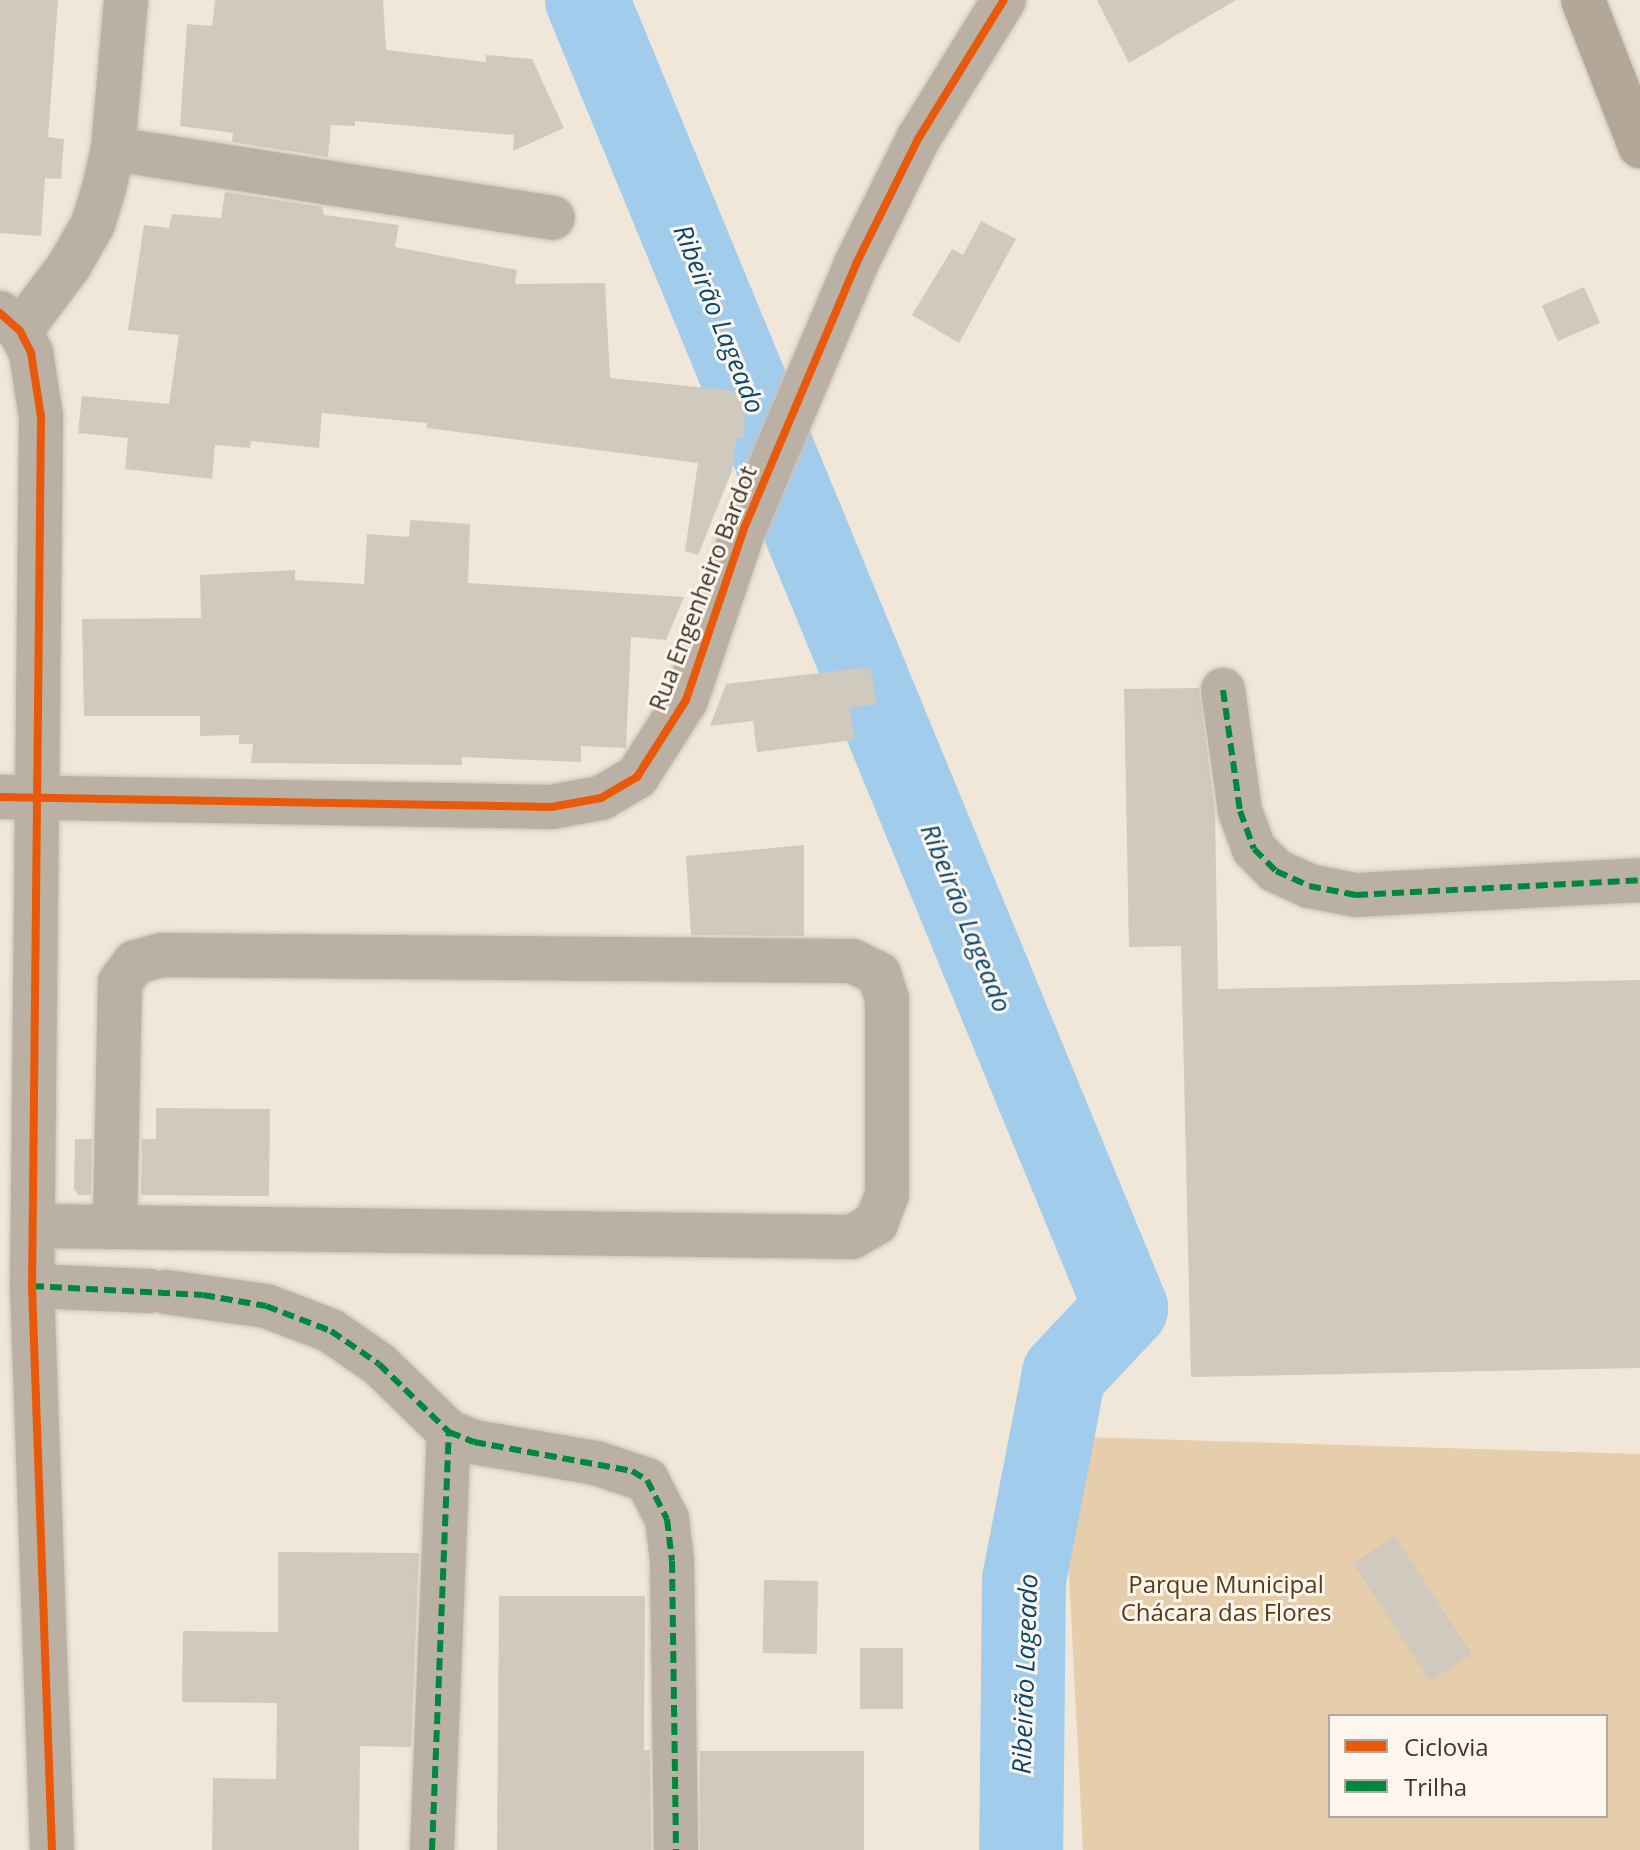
<!DOCTYPE html>
<html>
<head>
<meta charset="utf-8">
<style>
	body { margin:0 }
	#map { position:relative; width:1640px; height:1850px; overflow:hidden; background:#f0e7d9; font-family:"Open Sans",sans-serif }
	div>[style] { position:absolute }
	.green>* { inset:0; background:#e6ceac }
	.river>* { height:84px; margin:-42px; padding:0 42px; transform-origin:42px; border-radius:42px; background:#a2ccec }
	.building>* { inset:0; background:#d0c9be; transform-origin:0 0 }
	.roads { filter:drop-shadow(0 0 2px #cac3b8) drop-shadow(0 0 2px #cac3b8) }
	.minor>* { height:44px; margin:-22px; padding:0 22px; transform-origin:22px; border-radius:22px; background:#bab1a4 }
	.major>* { height:44px; margin:-22px; padding:0 22px; transform-origin:22px; border-radius:22px; background:#b3a798 }
	.quiet>* { height:6px; margin-top:-3px; transform-origin:0; background:repeating-linear-gradient(90deg,#00873e 0 12px,transparent 0 18px) }
	.cycleway>* { height:8px; margin:-4px; padding:0 4px; transform-origin:4px; border-radius:4px; background:#e8590c }
	span { translate:-50% -50%; white-space:nowrap; text-align:center; line-height:1.15; -webkit-text-stroke:6px #fef6ed; paint-order:stroke }
	.street-label { font-size:24px; color:#3c352c }
	.park-label { font-size:24px; color:#553d19 }
	.water-label { font-size:26px; color:#044870; font-style:italic }
	.legend { position:absolute; left:1328px; top:1714px; width:280px; height:104px; box-sizing:border-box; background:#fef6ed; border:2px solid #b0a9a0; margin:0; padding:10px 14px; list-style:none; font-size:24px; color:#3c352c }
	.legend li { display:flex; align-items:center; gap:16px; height:40px }
	.legend b { width:40px; border:2px solid #b0a9a0 }
</style>
</head>
<body>
<div id="map">
	<div class="green">
		<div style="clip-path:polygon(evenodd,1084px 1437px,1640px 1454px,1640px 1850px,1083px 1850px,1069px 1574px,1072px 1498px,1084px 1437px,1330px 1716px,1606px 1716px,1606px 1816px,1330px 1816px,1330px 1716px)"></div>
	</div>
	<div class="river">
		<div style="left:587px;top:0;width:1415px;rotate:67.6deg"></div>
		<div style="left:1126px;top:1308px;width:91px;rotate:133.2deg"></div>
		<div style="left:1064px;top:1374px;width:210px;rotate:101deg"></div>
		<div style="left:1024px;top:1580px;width:270px;rotate:90.6deg"></div>
	</div>
	<div class="building">
		<div style="clip-path:polygon(0 0,58px 0,48px 137px,64px 139px,61px 179px,45px 178px,41px 236px,0 233px)"></div>
		<div style="clip-path:polygon(215px 0,383px 0,386px 50px,486px 62px,486px 55px,532px 59px,564px 128px,513px 151px,514px 135px,355px 121px,355px 126px,331px 125px,328px 157px,232px 142px,233px 133px,180px 126px,187px 24px,212px 26px)"></div>
		<div style="clip-path:polygon(1097px 0,1236px 0,1129px 63px)"></div>
		<div style="clip-path:polygon(225px 192px,322px 207px,324px 215px,399px 225px,395px 247px,517px 270px,515px 284px,605px 283px,610px 378px,746px 392px,744px 439px,736px 438px,732px 471px,698px 555px,685px 551px,698px 463px,427px 428px,427px 423px,322px 413px,319px 448px,251px 441px,250px 448px,215px 445px,212px 479px,125px 469px,128px 438px,78px 433px,82px 396px,169px 404px,179px 335px,128px 330px,144px 225px,169px 228px,172px 214px,221px 218px)"></div>
		<div style="clip-path:polygon(981px 221px,1016px 239px,959px 343px,912px 315px,952px 249px,963px 255px)"></div>
		<div style="left:1584px;top:287px;width:39px;height:46px;rotate:66deg"></div>
		<div style="clip-path:polygon(410px 520px,470px 524px,468px 583px,684px 597px,666px 640px,631px 637px,626px 748px,581px 746px,581px 762px,462px 757px,462px 765px,251px 763px,253px 744px,239px 744px,239px 735px,200px 736px,200px 716px,84px 716px,82px 619px,201px 618px,200px 575px,295px 570px,295px 580px,364px 584px,367px 534px,409px 537px)"></div>
		<div style="clip-path:polygon(870px 667px,877px 704px,850px 708px,854px 740px,757px 752px,753px 721px,710px 726px,726px 684px)"></div>
		<div style="clip-path:polygon(1199px 688px,1215px 811px,1218px 989px,1640px 980px,1640px 1368px,1191px 1377px,1181px 946px,1129px 947px,1124px 689px)"></div>
		<div style="clip-path:polygon(804px 845px,804px 936px,691px 935px,686px 856px)"></div>
		<div style="clip-path:polygon(156px 1108px,270px 1109px,269px 1196px,141px 1195px,142px 1139px,156px 1139px)"></div>
		<div style="clip-path:polygon(75px 1139px,92px 1139px,91px 1195px,78px 1195px,74px 1189px)"></div>
		<div style="left:1395px;top:1536px;width:141px;height:50px;rotate:57deg"></div>
		<div style="clip-path:polygon(278px 1552px,419px 1553px,411px 1747px,360px 1746px,359px 1850px,212px 1850px,213px 1778px,276px 1779px,277px 1703px,182px 1702px,183px 1631px,278px 1632px)"></div>
		<div style="left:764px;top:1580px;width:54px;height:73px;rotate:1deg"></div>
		<div style="clip-path:polygon(499px 1596px,645px 1596px,644px 1750px,650px 1750px,651px 1850px,497px 1850px)"></div>
		<div style="left:903px;top:1648px;width:61px;height:43px;rotate:90deg"></div>
		<div style="left:700px;top:1751px;width:164px;height:99px"></div>
	</div>
	<div class="roads">
		<div class="minor">
			<div style="left:113px;top:149px;width:445px;rotate:8.9deg"></div>
			<div style="left:0;top:313px;width:27px;rotate:42deg"></div>
			<div style="left:20px;top:331px;width:25px;rotate:63deg"></div>
			<div style="left:31px;top:353px;width:65px;rotate:81.1deg"></div>
			<div style="left:41px;top:417px;width:869px;rotate:90.59deg"></div>
			<div style="left:32px;top:1286px;width:564px;rotate:87.97deg"></div>
			<div style="left:20px;top:331px;width:81px;rotate:-53deg"></div>
			<div style="left:69px;top:266px;width:48px;rotate:-60.3deg"></div>
			<div style="left:93px;top:224px;width:38px;rotate:-73deg"></div>
			<div style="left:104px;top:188px;width:40px;rotate:-77deg"></div>
			<div style="left:113px;top:149px;width:150px;rotate:-85deg"></div>
			<div style="left:1223px;top:690px;width:122px;rotate:82deg"></div>
			<div style="left:1240px;top:811px;width:40px;rotate:69.8deg"></div>
			<div style="left:1254px;top:849px;width:31px;rotate:45deg"></div>
			<div style="left:1276px;top:871px;width:36px;rotate:24deg"></div>
			<div style="left:1309px;top:886px;width:48px;rotate:10.8deg"></div>
			<div style="left:1356px;top:895px;width:284px;rotate:-3deg"></div>
			<div style="left:0;top:797px;width:551px;rotate:1.04deg"></div>
			<div style="left:551px;top:807px;width:51px;rotate:-10.2deg"></div>
			<div style="left:601px;top:798px;width:42px;rotate:-30.3deg"></div>
			<div style="left:637px;top:777px;width:91px;rotate:-57.5deg"></div>
			<div style="left:686px;top:700px;width:184px;rotate:-71.3deg"></div>
			<div style="left:745px;top:526px;width:285px;rotate:-67deg"></div>
			<div style="left:856px;top:264px;width:140px;rotate:-63.6deg"></div>
			<div style="left:918px;top:139px;width:163px;rotate:-58.3deg"></div>
			<div style="left:33px;top:1226px;width:82px;rotate:0.7deg"></div>
			<div style="left:115px;top:1227px;width:737px;rotate:0.78deg"></div>
			<div style="left:852px;top:1237px;width:28px;rotate:-30deg"></div>
			<div style="left:876px;top:1223px;width:31px;rotate:-69deg"></div>
			<div style="left:887px;top:1194px;width:195px;rotate:-90deg"></div>
			<div style="left:887px;top:999px;width:26px;rotate:-108deg"></div>
			<div style="left:879px;top:974px;width:30px;rotate:-154deg"></div>
			<div style="left:852px;top:961px;width:690px;rotate:-179.5deg"></div>
			<div style="left:162px;top:955px;width:28px;rotate:165deg"></div>
			<div style="left:135px;top:962px;width:25px;rotate:127deg"></div>
			<div style="left:120px;top:982px;width:245px;rotate:91.2deg"></div>
			<div style="left:32px;top:1286px;width:118px;rotate:2.4deg"></div>
			<div style="left:166px;top:1292px;width:101px;rotate:8deg"></div>
			<div style="left:266px;top:1306px;width:70px;rotate:21deg"></div>
			<div style="left:331px;top:1331px;width:58px;rotate:34.5deg"></div>
			<div style="left:379px;top:1364px;width:98px;rotate:44.2deg"></div>
			<div style="left:449px;top:1432px;width:27px;rotate:22deg"></div>
			<div style="left:474px;top:1442px;width:124px;rotate:9.8deg"></div>
			<div style="left:596px;top:1463px;width:54px;rotate:18.4deg"></div>
			<div style="left:647px;top:1480px;width:44px;rotate:62.9deg"></div>
			<div style="left:667px;top:1519px;width:42px;rotate:83.2deg"></div>
			<div style="left:672px;top:1561px;width:289px;rotate:89.2deg"></div>
			<div style="left:432px;top:1850px;width:418px;rotate:-87.7deg"></div>
		</div>
		<div class="major">
			<div style="left:1583px;top:0;width:157px;rotate:68.7deg"></div>
		</div>
	</div>
	<div class="quiet">
		<div style="left:1223px;top:690px;width:122px;rotate:82deg"></div>
		<div style="left:1240px;top:811px;width:40px;rotate:69.8deg"></div>
		<div style="left:1254px;top:849px;width:31px;rotate:45deg"></div>
		<div style="left:1276px;top:871px;width:36px;rotate:24deg"></div>
		<div style="left:1309px;top:886px;width:48px;rotate:10.8deg"></div>
		<div style="left:1356px;top:895px;width:284px;rotate:-3deg"></div>
		<div style="left:32px;top:1286px;width:171px;rotate:3deg"></div>
		<div style="left:203px;top:1295px;width:64px;rotate:9.9deg"></div>
		<div style="left:266px;top:1306px;width:70px;rotate:21deg"></div>
		<div style="left:331px;top:1331px;width:58px;rotate:34.5deg"></div>
		<div style="left:379px;top:1364px;width:98px;rotate:44.2deg"></div>
		<div style="left:449px;top:1432px;width:27px;rotate:22deg"></div>
		<div style="left:474px;top:1442px;width:161px;rotate:10.4deg"></div>
		<div style="left:632px;top:1471px;width:17px;rotate:31deg"></div>
		<div style="left:647px;top:1480px;width:44px;rotate:62.9deg"></div>
		<div style="left:667px;top:1519px;width:42px;rotate:83.2deg"></div>
		<div style="left:672px;top:1561px;width:289px;rotate:89.2deg"></div>
		<div style="left:432px;top:1850px;width:418px;rotate:-87.7deg"></div>
	</div>
	<div class="cycleway">
		<div style="left:0;top:313px;width:27px;rotate:42deg"></div>
		<div style="left:20px;top:331px;width:25px;rotate:63deg"></div>
		<div style="left:31px;top:353px;width:65px;rotate:81.1deg"></div>
		<div style="left:41px;top:417px;width:869px;rotate:90.59deg"></div>
		<div style="left:32px;top:1286px;width:564px;rotate:87.97deg"></div>
		<div style="left:0;top:797px;width:551px;rotate:1.04deg"></div>
		<div style="left:551px;top:807px;width:51px;rotate:-10.2deg"></div>
		<div style="left:601px;top:798px;width:42px;rotate:-30.3deg"></div>
		<div style="left:637px;top:777px;width:91px;rotate:-57.5deg"></div>
		<div style="left:686px;top:700px;width:184px;rotate:-71.3deg"></div>
		<div style="left:745px;top:526px;width:285px;rotate:-67deg"></div>
		<div style="left:856px;top:264px;width:140px;rotate:-63.6deg"></div>
		<div style="left:918px;top:139px;width:163px;rotate:-58.3deg"></div>
	</div>
	<div class="street-label">
		<span style="left:702px;top:588px;rotate:-69deg">Rua Engenheiro Bardot</span>
	</div>
	<div class="park-label">
		<span style="left:1226px;top:1598px">Parque Municipal<br>Chácara das Flores</span>
	</div>
	<div class="water-label">
		<span style="left:719px;top:319px;rotate:68deg">Ribeirão Lageado</span>
		<span style="left:966px;top:918px;rotate:68deg">Ribeirão Lageado</span>
		<span style="left:1025px;top:1674px;rotate:-88deg">Ribeirão Lageado</span>
	</div>
	<ul class="legend">
	<li><b style="height:10px;background:#e8590c"></b>Ciclovia</li>
	<li><b style="height:10px;background:#00873e"></b>Trilha</li>
	</ul>
</div>
</body>
</html>
